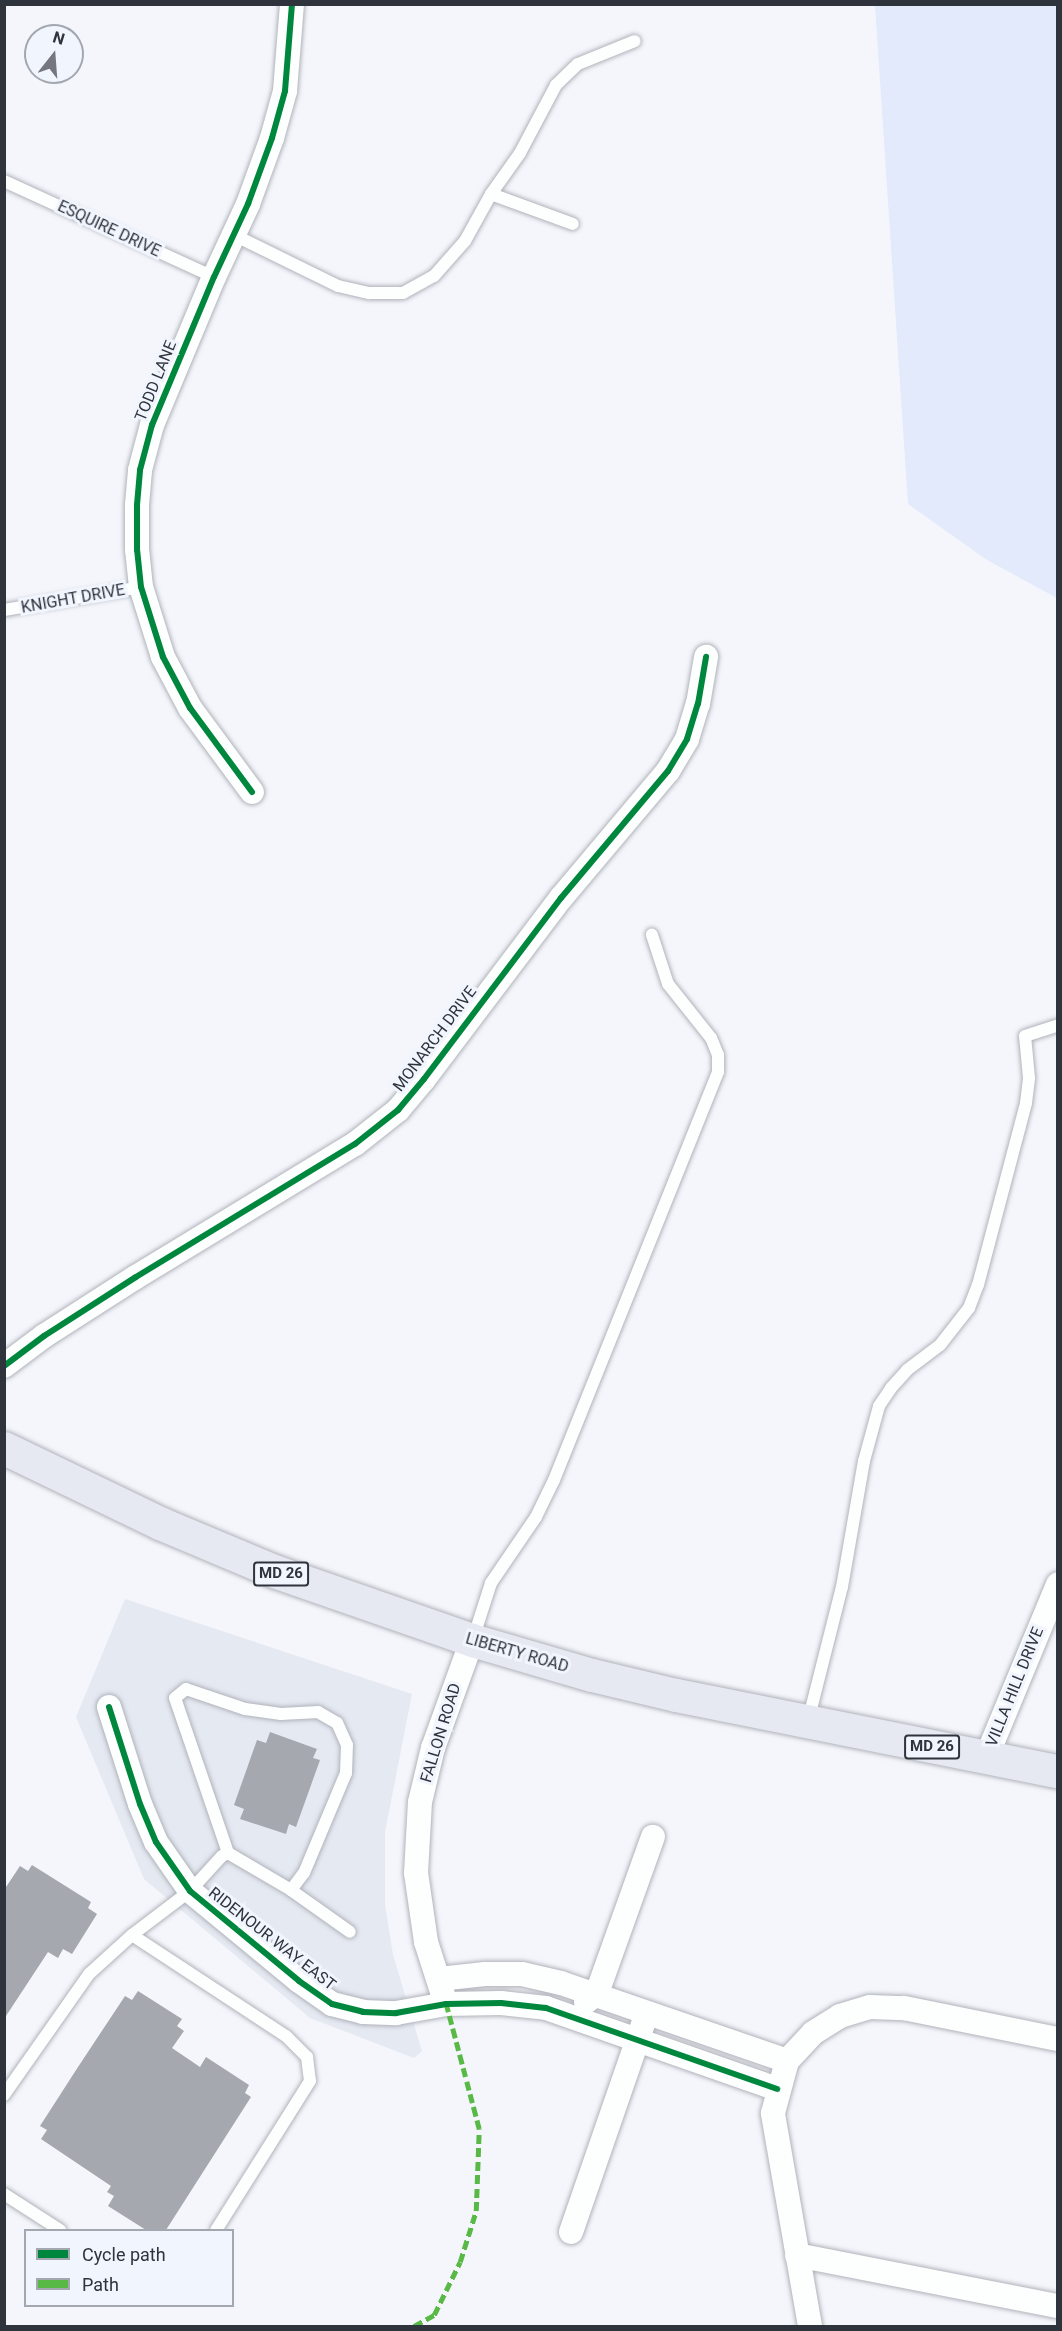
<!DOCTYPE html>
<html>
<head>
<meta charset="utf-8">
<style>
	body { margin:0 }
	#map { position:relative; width:1062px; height:2331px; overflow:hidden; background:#f4f6fb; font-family:Roboto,sans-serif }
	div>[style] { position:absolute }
	.built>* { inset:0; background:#e5e9f2 }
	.green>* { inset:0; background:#e2eafb }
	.building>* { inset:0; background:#a5a8ae }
	.roads { filter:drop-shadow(0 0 2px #b0b3ba) drop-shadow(0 0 2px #b0b3ba) }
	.service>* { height:12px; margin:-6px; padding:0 6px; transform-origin:6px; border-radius:6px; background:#fdfefe }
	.minor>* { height:24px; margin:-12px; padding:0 12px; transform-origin:12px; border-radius:12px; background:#fdfefe }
	.primary>* { height:33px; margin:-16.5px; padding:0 16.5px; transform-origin:16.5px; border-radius:16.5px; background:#e6e9f2 }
	.quiet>* { height:4.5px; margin-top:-2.25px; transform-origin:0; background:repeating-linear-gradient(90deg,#58b947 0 9px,transparent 0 13.5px) }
	.cycleway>* { height:6px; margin:-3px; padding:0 3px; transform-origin:3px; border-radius:3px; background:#00873e }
	span { translate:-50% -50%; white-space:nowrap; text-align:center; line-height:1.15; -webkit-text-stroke:6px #f1f5fe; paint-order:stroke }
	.shield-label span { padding:2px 4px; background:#f1f5fe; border:2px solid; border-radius:4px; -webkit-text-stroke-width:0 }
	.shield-label { font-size:15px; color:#2f333c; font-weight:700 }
	.street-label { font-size:16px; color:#2f333c }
	.frame { position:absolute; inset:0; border:6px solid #2f333c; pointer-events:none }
	.legend { position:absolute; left:24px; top:2229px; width:210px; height:78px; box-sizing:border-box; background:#f1f5fe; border:2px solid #a3a7b0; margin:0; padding:8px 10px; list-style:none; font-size:18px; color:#2f333c }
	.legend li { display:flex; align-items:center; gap:12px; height:30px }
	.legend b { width:30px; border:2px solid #a3a7b0 }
	.north { position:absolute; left:24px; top:24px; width:60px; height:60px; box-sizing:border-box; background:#f1f5fe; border:2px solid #a3a7b0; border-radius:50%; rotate:17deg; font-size:16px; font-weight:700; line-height:24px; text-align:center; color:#2f333c }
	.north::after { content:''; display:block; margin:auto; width:21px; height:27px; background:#74777f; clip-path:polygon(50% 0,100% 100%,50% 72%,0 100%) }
</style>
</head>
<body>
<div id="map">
	<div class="built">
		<div style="clip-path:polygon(125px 1599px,412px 1694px,385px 1832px,385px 1904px,393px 1955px,422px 2051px,414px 2058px,310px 2018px,144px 1879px,76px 1717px)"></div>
	</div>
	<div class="green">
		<div style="clip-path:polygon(875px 5px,1057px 5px,1057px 598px,987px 560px,908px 504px)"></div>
	</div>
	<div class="building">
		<div style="clip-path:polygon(270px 1732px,317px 1749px,313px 1758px,320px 1760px,296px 1827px,289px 1824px,286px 1834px,240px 1819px,244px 1809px,234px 1805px,257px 1740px,266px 1743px)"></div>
		<div style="clip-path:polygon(32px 1865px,91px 1902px,88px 1908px,97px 1914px,72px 1954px,63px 1949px,58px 1958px,48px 1952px,4px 2019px,4px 1890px,20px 1866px,28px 1871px)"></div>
		<div style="clip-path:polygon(138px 1991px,182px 2019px,177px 2026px,184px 2031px,172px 2048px,200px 2067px,206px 2057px,249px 2085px,245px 2093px,251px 2097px,166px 2230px,146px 2230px,108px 2206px,114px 2196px,107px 2192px,111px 2186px,41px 2139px,47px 2130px,40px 2126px,78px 2067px,125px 1996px,132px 2000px)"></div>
	</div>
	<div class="roads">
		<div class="service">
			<div style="left:4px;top:181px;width:231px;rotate:24.6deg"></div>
			<div style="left:491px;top:194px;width:87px;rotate:20.1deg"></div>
			<div style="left:234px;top:235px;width:116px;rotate:26.1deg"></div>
			<div style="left:338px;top:286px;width:32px;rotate:13deg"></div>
			<div style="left:369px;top:293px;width:34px"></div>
			<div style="left:403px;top:293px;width:35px;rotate:-29deg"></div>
			<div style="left:434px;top:276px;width:47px;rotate:-48.5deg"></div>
			<div style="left:465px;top:241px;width:54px;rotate:-61deg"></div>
			<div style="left:491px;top:194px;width:50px;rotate:-54.7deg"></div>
			<div style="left:520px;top:153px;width:77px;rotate:-62.1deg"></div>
			<div style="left:556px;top:85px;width:30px;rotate:-44deg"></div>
			<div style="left:578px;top:64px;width:61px;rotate:-22deg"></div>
			<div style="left:4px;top:610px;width:139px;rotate:-9.5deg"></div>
			<div style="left:473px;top:1639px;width:59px;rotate:-72.2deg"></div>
			<div style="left:491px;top:1583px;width:80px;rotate:-55.7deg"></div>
			<div style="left:536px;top:1517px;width:41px;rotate:-64.1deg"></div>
			<div style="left:554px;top:1480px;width:440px;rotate:-68.1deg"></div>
			<div style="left:718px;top:1072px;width:17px;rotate:-90deg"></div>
			<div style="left:718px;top:1055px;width:18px;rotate:-112deg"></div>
			<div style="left:711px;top:1038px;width:69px;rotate:-128.5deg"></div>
			<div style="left:668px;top:984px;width:52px;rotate:-108.1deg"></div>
			<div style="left:808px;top:1721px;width:138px;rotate:-75.8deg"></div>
			<div style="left:842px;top:1587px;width:128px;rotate:-80.1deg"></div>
			<div style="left:864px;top:1461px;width:57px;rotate:-74.7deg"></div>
			<div style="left:879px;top:1406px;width:22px;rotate:-56deg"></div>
			<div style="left:891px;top:1388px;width:24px;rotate:-48deg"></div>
			<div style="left:907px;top:1370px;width:41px;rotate:-37.1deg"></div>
			<div style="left:940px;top:1345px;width:47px;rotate:-51.9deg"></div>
			<div style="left:969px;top:1308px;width:25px;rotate:-69deg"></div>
			<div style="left:978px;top:1285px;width:188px;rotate:-75.2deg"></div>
			<div style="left:1026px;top:1103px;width:25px;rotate:-83deg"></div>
			<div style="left:1029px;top:1078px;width:42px;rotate:-95.4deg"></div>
			<div style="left:1025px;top:1036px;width:35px;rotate:-18deg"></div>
			<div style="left:291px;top:1890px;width:21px;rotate:-53deg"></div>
			<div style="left:304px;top:1873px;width:108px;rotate:-67.2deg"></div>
			<div style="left:346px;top:1773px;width:28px;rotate:-88deg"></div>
			<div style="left:347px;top:1745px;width:24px;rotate:-114deg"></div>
			<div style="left:337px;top:1723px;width:22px;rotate:-150deg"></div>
			<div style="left:318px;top:1712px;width:37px;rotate:177deg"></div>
			<div style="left:281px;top:1714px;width:36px;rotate:-172deg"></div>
			<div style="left:245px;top:1709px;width:62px;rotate:-161.3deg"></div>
			<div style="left:186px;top:1689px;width:14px;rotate:141deg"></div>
			<div style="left:175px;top:1698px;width:164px;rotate:71.1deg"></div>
			<div style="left:228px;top:1853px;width:73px;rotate:30.4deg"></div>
			<div style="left:291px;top:1890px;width:72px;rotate:35.4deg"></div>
			<div style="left:132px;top:1935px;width:184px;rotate:33.3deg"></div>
			<div style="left:286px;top:2036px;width:30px;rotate:45deg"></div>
			<div style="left:307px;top:2057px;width:24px;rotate:83deg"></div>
			<div style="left:310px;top:2081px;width:176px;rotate:122.2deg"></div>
			<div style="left:4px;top:2095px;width:148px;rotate:-54.9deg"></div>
			<div style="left:89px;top:1974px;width:58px;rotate:-42.2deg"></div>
			<div style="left:132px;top:1935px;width:73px;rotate:-37.2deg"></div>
			<div style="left:190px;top:1891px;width:47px;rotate:-47.6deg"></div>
			<div style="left:222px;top:1856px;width:7px;rotate:-27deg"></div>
			<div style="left:4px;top:2194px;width:67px;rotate:32.7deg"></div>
		</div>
		<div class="minor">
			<div style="left:252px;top:792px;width:104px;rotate:-126.4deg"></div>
			<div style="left:190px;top:708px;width:58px;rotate:-117.9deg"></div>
			<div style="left:163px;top:657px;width:73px;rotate:-107.4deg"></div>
			<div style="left:141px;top:587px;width:37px;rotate:-96deg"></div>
			<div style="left:137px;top:550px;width:45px;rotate:-90deg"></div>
			<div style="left:137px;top:505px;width:35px;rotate:-85deg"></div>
			<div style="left:140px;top:470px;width:47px;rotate:-75.1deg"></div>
			<div style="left:152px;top:425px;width:160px;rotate:-67.3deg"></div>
			<div style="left:214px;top:277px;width:81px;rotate:-65deg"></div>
			<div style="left:248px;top:204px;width:70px;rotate:-70deg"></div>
			<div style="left:272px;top:138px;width:49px;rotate:-74.5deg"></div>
			<div style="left:285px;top:91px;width:87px;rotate:-85.4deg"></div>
			<div style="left:4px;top:1366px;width:50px;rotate:-36.9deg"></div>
			<div style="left:44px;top:1336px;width:109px;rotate:-32.7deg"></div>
			<div style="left:136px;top:1277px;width:256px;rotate:-31.3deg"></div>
			<div style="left:355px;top:1144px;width:55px;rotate:-38.3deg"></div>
			<div style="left:398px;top:1110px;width:40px;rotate:-50deg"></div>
			<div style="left:424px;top:1079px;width:227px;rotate:-52.9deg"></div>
			<div style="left:561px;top:898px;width:166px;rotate:-49.9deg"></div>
			<div style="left:668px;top:771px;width:37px;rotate:-59deg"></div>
			<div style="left:687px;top:739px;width:37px;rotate:-73deg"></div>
			<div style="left:698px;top:704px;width:48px;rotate:-80.3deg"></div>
			<div style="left:109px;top:1707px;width:102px;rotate:72.3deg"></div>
			<div style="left:140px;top:1804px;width:41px;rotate:67.2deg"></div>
			<div style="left:156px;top:1842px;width:60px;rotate:55.2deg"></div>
			<div style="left:190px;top:1891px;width:141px;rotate:39.5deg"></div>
			<div style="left:299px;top:1981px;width:40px;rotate:34.9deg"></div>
			<div style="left:332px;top:2004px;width:32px;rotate:14deg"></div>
			<div style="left:363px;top:2012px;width:33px;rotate:2deg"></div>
			<div style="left:396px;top:2013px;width:51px;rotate:-10.2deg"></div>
			<div style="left:446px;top:2004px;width:55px;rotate:-1deg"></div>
			<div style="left:501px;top:2003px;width:45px;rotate:6.3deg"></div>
			<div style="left:546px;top:2008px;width:245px;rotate:19.3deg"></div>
			<div style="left:986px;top:1758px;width:188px;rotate:-67.5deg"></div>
			<div style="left:439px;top:1979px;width:46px;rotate:-6.2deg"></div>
			<div style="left:485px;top:1974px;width:37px"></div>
			<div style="left:522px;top:1974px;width:40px;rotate:13deg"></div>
			<div style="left:561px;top:1983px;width:239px;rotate:19deg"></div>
			<div style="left:586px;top:2002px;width:14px;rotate:-39deg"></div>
			<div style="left:597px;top:1993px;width:166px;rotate:-70.3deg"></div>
			<div style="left:446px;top:2004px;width:65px;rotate:-107.9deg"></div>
			<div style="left:426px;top:1942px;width:70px;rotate:-98.2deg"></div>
			<div style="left:416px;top:1873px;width:71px;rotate:-86.8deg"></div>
			<div style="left:420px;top:1802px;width:56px;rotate:-76.5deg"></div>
			<div style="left:433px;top:1748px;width:115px;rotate:-70.1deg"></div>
			<div style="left:571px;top:2232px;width:220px;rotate:-70.9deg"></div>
			<div style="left:797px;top:2255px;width:266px;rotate:11.1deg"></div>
			<div style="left:810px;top:2326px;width:216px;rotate:-99.9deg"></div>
			<div style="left:773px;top:2113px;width:54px;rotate:-74.9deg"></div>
			<div style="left:787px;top:2061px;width:38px;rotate:-47deg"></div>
			<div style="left:813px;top:2033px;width:32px;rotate:-32deg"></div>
			<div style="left:840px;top:2016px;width:31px;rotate:-17deg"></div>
			<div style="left:870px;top:2007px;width:34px;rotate:2deg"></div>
			<div style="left:904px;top:2008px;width:157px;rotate:11.4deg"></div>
		</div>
		<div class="primary">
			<div style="left:4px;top:1448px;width:175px;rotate:25.7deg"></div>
			<div style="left:162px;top:1524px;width:121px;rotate:22.8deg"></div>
			<div style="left:274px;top:1571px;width:210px;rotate:19.2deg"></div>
			<div style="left:472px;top:1640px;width:125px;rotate:16.3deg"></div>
			<div style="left:592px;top:1675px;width:86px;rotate:13.4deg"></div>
			<div style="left:676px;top:1695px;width:389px;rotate:11.3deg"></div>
		</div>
	</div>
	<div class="quiet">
		<div style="left:414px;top:2326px;width:23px;rotate:-29deg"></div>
		<div style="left:434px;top:2315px;width:59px;rotate:-63.9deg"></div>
		<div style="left:460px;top:2262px;width:53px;rotate:-72.6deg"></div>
		<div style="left:476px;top:2211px;width:82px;rotate:-87.9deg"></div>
		<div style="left:479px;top:2129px;width:129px;rotate:-104.8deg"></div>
	</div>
	<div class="cycleway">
		<div style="left:252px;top:792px;width:104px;rotate:-126.4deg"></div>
		<div style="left:190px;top:708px;width:58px;rotate:-117.9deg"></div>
		<div style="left:163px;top:657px;width:73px;rotate:-107.4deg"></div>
		<div style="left:141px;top:587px;width:37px;rotate:-96deg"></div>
		<div style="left:137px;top:550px;width:45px;rotate:-90deg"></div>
		<div style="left:137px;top:505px;width:35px;rotate:-85deg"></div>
		<div style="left:140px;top:470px;width:47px;rotate:-75.1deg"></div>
		<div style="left:152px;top:425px;width:160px;rotate:-67.3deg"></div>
		<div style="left:214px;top:277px;width:81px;rotate:-65deg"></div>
		<div style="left:248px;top:204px;width:70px;rotate:-70deg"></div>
		<div style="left:272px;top:138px;width:49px;rotate:-74.5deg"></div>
		<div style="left:285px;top:91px;width:87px;rotate:-85.4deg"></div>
		<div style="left:4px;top:1366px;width:50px;rotate:-36.9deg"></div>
		<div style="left:44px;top:1336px;width:109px;rotate:-32.7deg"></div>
		<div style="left:136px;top:1277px;width:256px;rotate:-31.3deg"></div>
		<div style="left:355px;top:1144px;width:55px;rotate:-38.3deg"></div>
		<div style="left:398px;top:1110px;width:40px;rotate:-50deg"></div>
		<div style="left:424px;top:1079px;width:227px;rotate:-52.9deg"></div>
		<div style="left:561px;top:898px;width:166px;rotate:-49.9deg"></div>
		<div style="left:668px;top:771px;width:37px;rotate:-59deg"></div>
		<div style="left:687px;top:739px;width:37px;rotate:-73deg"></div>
		<div style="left:698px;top:704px;width:48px;rotate:-80.3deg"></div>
		<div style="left:109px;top:1707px;width:102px;rotate:72.3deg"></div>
		<div style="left:140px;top:1804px;width:41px;rotate:67.2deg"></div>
		<div style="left:156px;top:1842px;width:60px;rotate:55.2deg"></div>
		<div style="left:190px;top:1891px;width:141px;rotate:39.5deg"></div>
		<div style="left:299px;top:1981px;width:40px;rotate:34.9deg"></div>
		<div style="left:332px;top:2004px;width:32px;rotate:14deg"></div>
		<div style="left:363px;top:2012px;width:33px;rotate:2deg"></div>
		<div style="left:396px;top:2013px;width:51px;rotate:-10.2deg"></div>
		<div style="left:446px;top:2004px;width:55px;rotate:-1deg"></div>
		<div style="left:501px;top:2003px;width:45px;rotate:6.3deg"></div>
		<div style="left:546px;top:2008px;width:245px;rotate:19.3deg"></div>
	</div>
	<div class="shield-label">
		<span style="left:281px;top:1574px">MD 26</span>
		<span style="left:932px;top:1747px">MD 26</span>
	</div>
	<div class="street-label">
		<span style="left:109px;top:229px;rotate:25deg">ESQUIRE DRIVE</span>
		<span style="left:156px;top:381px;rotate:-68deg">TODD LANE</span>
		<span style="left:73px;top:599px;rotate:-10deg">KNIGHT DRIVE</span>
		<span style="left:435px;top:1039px;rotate:-53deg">MONARCH DRIVE</span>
		<span style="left:517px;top:1653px;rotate:16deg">LIBERTY ROAD</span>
		<span style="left:1015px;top:1687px;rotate:-68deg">VILLA HILL DRIVE</span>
		<span style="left:441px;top:1733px;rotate:-73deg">FALLON ROAD</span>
		<span style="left:272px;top:1939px;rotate:38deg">RIDENOUR WAY EAST</span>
	</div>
	<div class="frame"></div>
	<ul class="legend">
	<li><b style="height:8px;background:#00873e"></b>Cycle path</li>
	<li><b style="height:8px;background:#58b947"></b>Path</li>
	</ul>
	<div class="north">N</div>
</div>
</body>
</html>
